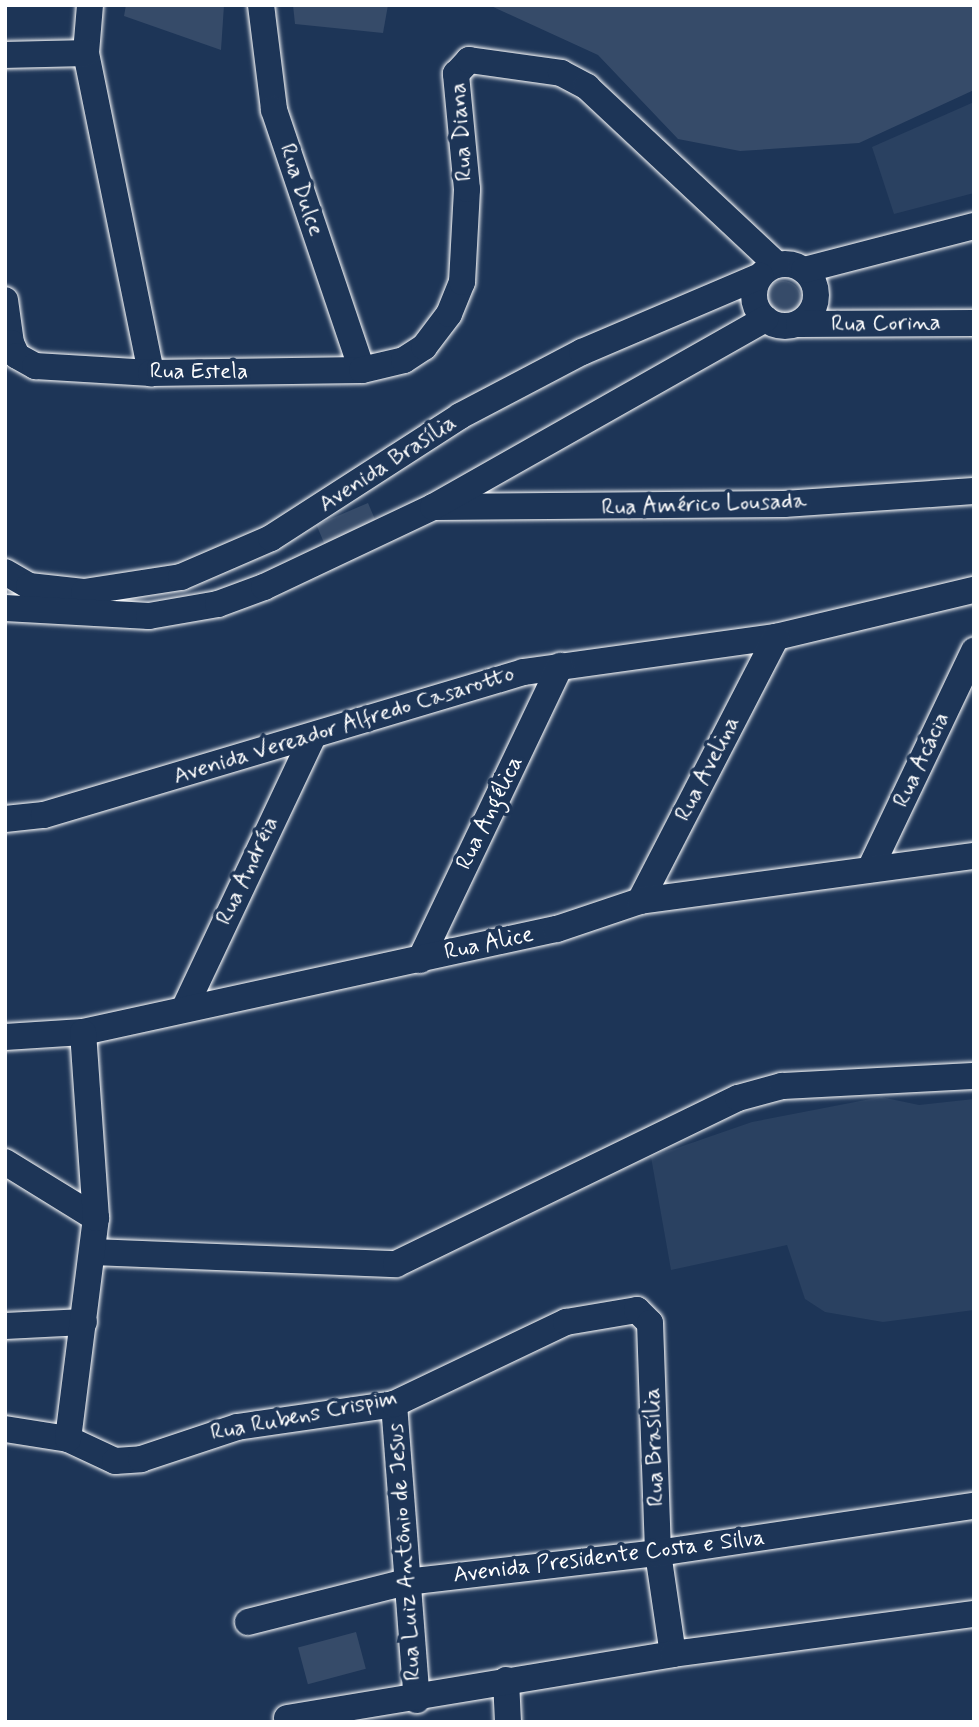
<!DOCTYPE html>
<html>
<head>
<meta charset="utf-8">
<style>
	body { margin:0 }
	#map { position:relative; width:979px; height:1727px; overflow:hidden; background:#1d3557; font-family:Mynerve,sans-serif }
	div>[style] { position:absolute }
	.built>* { inset:0; background:#2a4161 }
	.green>* { inset:0; background:#364b69; transform-origin:0 0 }
	.round { border-radius:50% }
	.roads { filter:drop-shadow(0 0 2px #fff) drop-shadow(0 0 2px #fff) }
	.minor>* { height:26px; margin:-13px; padding:0 13px; transform-origin:13px; border-radius:13px; background:#1d3557 }
	.minor>.ring { margin:-13px; padding:0; box-sizing:content-box; background:none; border:26px solid #1d3557; border-radius:50% }
	span { translate:-50% -50%; white-space:nowrap; text-align:center; line-height:1.15; -webkit-text-stroke:7px #1d3557; paint-order:stroke }
	.street-label { font-size:23px; color:#fff }
	.frame { position:absolute; inset:0; border:7px solid #fff; pointer-events:none }
</style>
</head>
<body>
<div id="map">
	<div class="built">
		<div style="clip-path:polygon(974px 102px,974px 193px,894px 214px,872px 147px)"></div>
		<div style="clip-path:polygon(881px 1097px,919px 1105px,974px 1099px,974px 1310px,883px 1322px,825px 1312px,805px 1299px,787px 1245px,671px 1270px,651px 1157px,752px 1122px)"></div>
	</div>
	<div class="green">
		<div style="clip-path:polygon(126px 5px,224px 5px,221px 50px,124px 16px)"></div>
		<div style="clip-path:polygon(293px 5px,388px 5px,383px 33px,295px 24px)"></div>
		<div style="clip-path:polygon(489px 5px,974px 5px,974px 90px,859px 143px,740px 151px,678px 139px,598px 55px)"></div>
		<div class="round" style="left:765px;top:281px;width:36px;height:36px"></div>
		<div style="left:368px;top:503px;width:26px;height:56px;rotate:67deg"></div>
		<div style="left:356px;top:1632px;width:38px;height:60px;rotate:75deg"></div>
	</div>
	<div class="roads">
		<div class="minor">
			<div style="left:90px;top:5px;width:48px;rotate:94.8deg"></div>
			<div style="left:86px;top:53px;width:327px;rotate:78.5deg"></div>
			<div style="left:261px;top:5px;width:106px;rotate:82.9deg"></div>
			<div style="left:274px;top:110px;width:274px;rotate:71.3deg"></div>
			<div style="left:5px;top:55px;width:81px;rotate:-1.4deg"></div>
			<div class="ring" style="left:754px;top:264px;width:36px;height:36px"></div>
			<div style="left:804px;top:270px;width:176px;rotate:-14.5deg"></div>
			<div style="left:5px;top:300px;width:43px;rotate:82.1deg"></div>
			<div style="left:11px;top:343px;width:14px;rotate:65deg"></div>
			<div style="left:17px;top:356px;width:21px;rotate:29deg"></div>
			<div style="left:35px;top:366px;width:116px;rotate:3.5deg"></div>
			<div style="left:151px;top:373px;width:211px;rotate:-0.8deg"></div>
			<div style="left:362px;top:370px;width:43px;rotate:-13.4deg"></div>
			<div style="left:404px;top:360px;width:24px;rotate:-33deg"></div>
			<div style="left:424px;top:347px;width:41px;rotate:-52.9deg"></div>
			<div style="left:449px;top:314px;width:35px;rotate:-68deg"></div>
			<div style="left:462px;top:282px;width:93px;rotate:-86.9deg"></div>
			<div style="left:467px;top:189px;width:116px;rotate:-95.5deg"></div>
			<div style="left:456px;top:74px;width:19px;rotate:-47deg"></div>
			<div style="left:469px;top:60px;width:93px;rotate:8deg"></div>
			<div style="left:561px;top:73px;width:30px;rotate:28deg"></div>
			<div style="left:587px;top:87px;width:260px;rotate:43.1deg"></div>
			<div style="left:799px;top:324px;width:175px;rotate:-0.3deg"></div>
			<div style="left:433px;top:507px;width:351px;rotate:-0.5deg"></div>
			<div style="left:784px;top:504px;width:190px;rotate:-3.9deg"></div>
			<div style="left:5px;top:572px;width:28px;rotate:30deg"></div>
			<div style="left:29px;top:586px;width:55px;rotate:6.2deg"></div>
			<div style="left:84px;top:592px;width:98px;rotate:-8.8deg"></div>
			<div style="left:181px;top:577px;width:98px;rotate:-23.4deg"></div>
			<div style="left:271px;top:538px;width:225px;rotate:-32.8deg"></div>
			<div style="left:460px;top:416px;width:138px;rotate:-27.7deg"></div>
			<div style="left:582px;top:352px;width:194px;rotate:-23.1deg"></div>
			<div style="left:5px;top:608px;width:144px;rotate:3.2deg"></div>
			<div style="left:149px;top:616px;width:70px;rotate:-9.9deg"></div>
			<div style="left:218px;top:604px;width:49px;rotate:-20.3deg"></div>
			<div style="left:264px;top:587px;width:187px;rotate:-25.3deg"></div>
			<div style="left:433px;top:507px;width:382px;rotate:-29.5deg"></div>
			<div style="left:5px;top:819px;width:39px;rotate:-6deg"></div>
			<div style="left:44px;top:815px;width:500px;rotate:-16.6deg"></div>
			<div style="left:523px;top:672px;width:255px;rotate:-7.9deg"></div>
			<div style="left:776px;top:637px;width:204px;rotate:-13.4deg"></div>
			<div style="left:870px;top:869px;width:242px;rotate:-64.5deg"></div>
			<div style="left:640px;top:901px;width:297px;rotate:-62.7deg"></div>
			<div style="left:420px;top:960px;width:326px;rotate:-64.5deg"></div>
			<div style="left:186px;top:1005px;width:295px;rotate:-64.7deg"></div>
			<div style="left:5px;top:1037px;width:78px;rotate:-3.7deg"></div>
			<div style="left:83px;top:1032px;width:485px;rotate:-12.3deg"></div>
			<div style="left:557px;top:929px;width:88px;rotate:-18.6deg"></div>
			<div style="left:640px;top:901px;width:337px;rotate:-7.7deg"></div>
			<div style="left:5px;top:1162px;width:107px;rotate:31.6deg"></div>
			<div style="left:93px;top:1252px;width:303px;rotate:2.3deg"></div>
			<div style="left:396px;top:1264px;width:380px;rotate:-25.9deg"></div>
			<div style="left:738px;top:1098px;width:46px;rotate:-15.3deg"></div>
			<div style="left:782px;top:1086px;width:192px;rotate:-3deg"></div>
			<div style="left:5px;top:1326px;width:79px;rotate:-2.9deg"></div>
			<div style="left:394px;top:1404px;width:297px;rotate:85.6deg"></div>
			<div style="left:5px;top:1429px;width:64px;rotate:9deg"></div>
			<div style="left:68px;top:1439px;width:52px;rotate:25.1deg"></div>
			<div style="left:115px;top:1461px;width:26px;rotate:-4deg"></div>
			<div style="left:141px;top:1459px;width:101px;rotate:-18.4deg"></div>
			<div style="left:237px;top:1427px;width:159px;rotate:-8.3deg"></div>
			<div style="left:394px;top:1404px;width:191px;rotate:-25.5deg"></div>
			<div style="left:566px;top:1322px;width:72px;rotate:-9.6deg"></div>
			<div style="left:637px;top:1310px;width:18px;rotate:45deg"></div>
			<div style="left:650px;top:1323px;width:230px;rotate:88deg"></div>
			<div style="left:658px;top:1553px;width:102px;rotate:81.6deg"></div>
			<div style="left:68px;top:1439px;width:223px;rotate:-82.8deg"></div>
			<div style="left:96px;top:1218px;width:186px;rotate:-94deg"></div>
			<div style="left:248px;top:1622px;width:163px;rotate:-14.2deg"></div>
			<div style="left:406px;top:1582px;width:254px;rotate:-6.6deg"></div>
			<div style="left:658px;top:1553px;width:319px;rotate:-8.5deg"></div>
			<div style="left:506px;top:1680px;width:42px;rotate:87.3deg"></div>
			<div style="left:287px;top:1718px;width:391px;rotate:-9.4deg"></div>
			<div style="left:673px;top:1654px;width:304px;rotate:-7.6deg"></div>
		</div>
	</div>
	<div class="street-label">
		<span style="left:462px;top:132px;rotate:-94deg">Rua Diana</span>
		<span style="left:301px;top:190px;rotate:71deg">Rua Dulce</span>
		<span style="left:886px;top:324px;rotate:-1deg">Rua Corina</span>
		<span style="left:199px;top:372px">Rua Estela</span>
		<span style="left:388px;top:464px;rotate:-33deg">Avenida Brasília</span>
		<span style="left:704px;top:505px;rotate:-2deg">Rua Américo Lousada</span>
		<span style="left:344px;top:726px;rotate:-17deg">Avenida Vereador Alfredo Casarotto</span>
		<span style="left:922px;top:760px;rotate:-65deg">Rua Acácia</span>
		<span style="left:708px;top:769px;rotate:-63deg">Rua Avelina</span>
		<span style="left:490px;top:813px;rotate:-64deg">Rua Angélica</span>
		<span style="left:248px;top:871px;rotate:-65deg">Rua Andréia</span>
		<span style="left:489px;top:944px;rotate:-12deg">Rua Alice</span>
		<span style="left:304px;top:1416px;rotate:-11deg">Rua Rubens Crispim</span>
		<span style="left:655px;top:1447px;rotate:-92deg">Rua Brasília</span>
		<span style="left:405px;top:1552px;rotate:-94deg">Rua Luiz Antônio de Jesus</span>
		<span style="left:609px;top:1557px;rotate:-7deg">Avenida Presidente Costa e Silva</span>
	</div>
	<div class="frame"></div>
</div>
</body>
</html>
